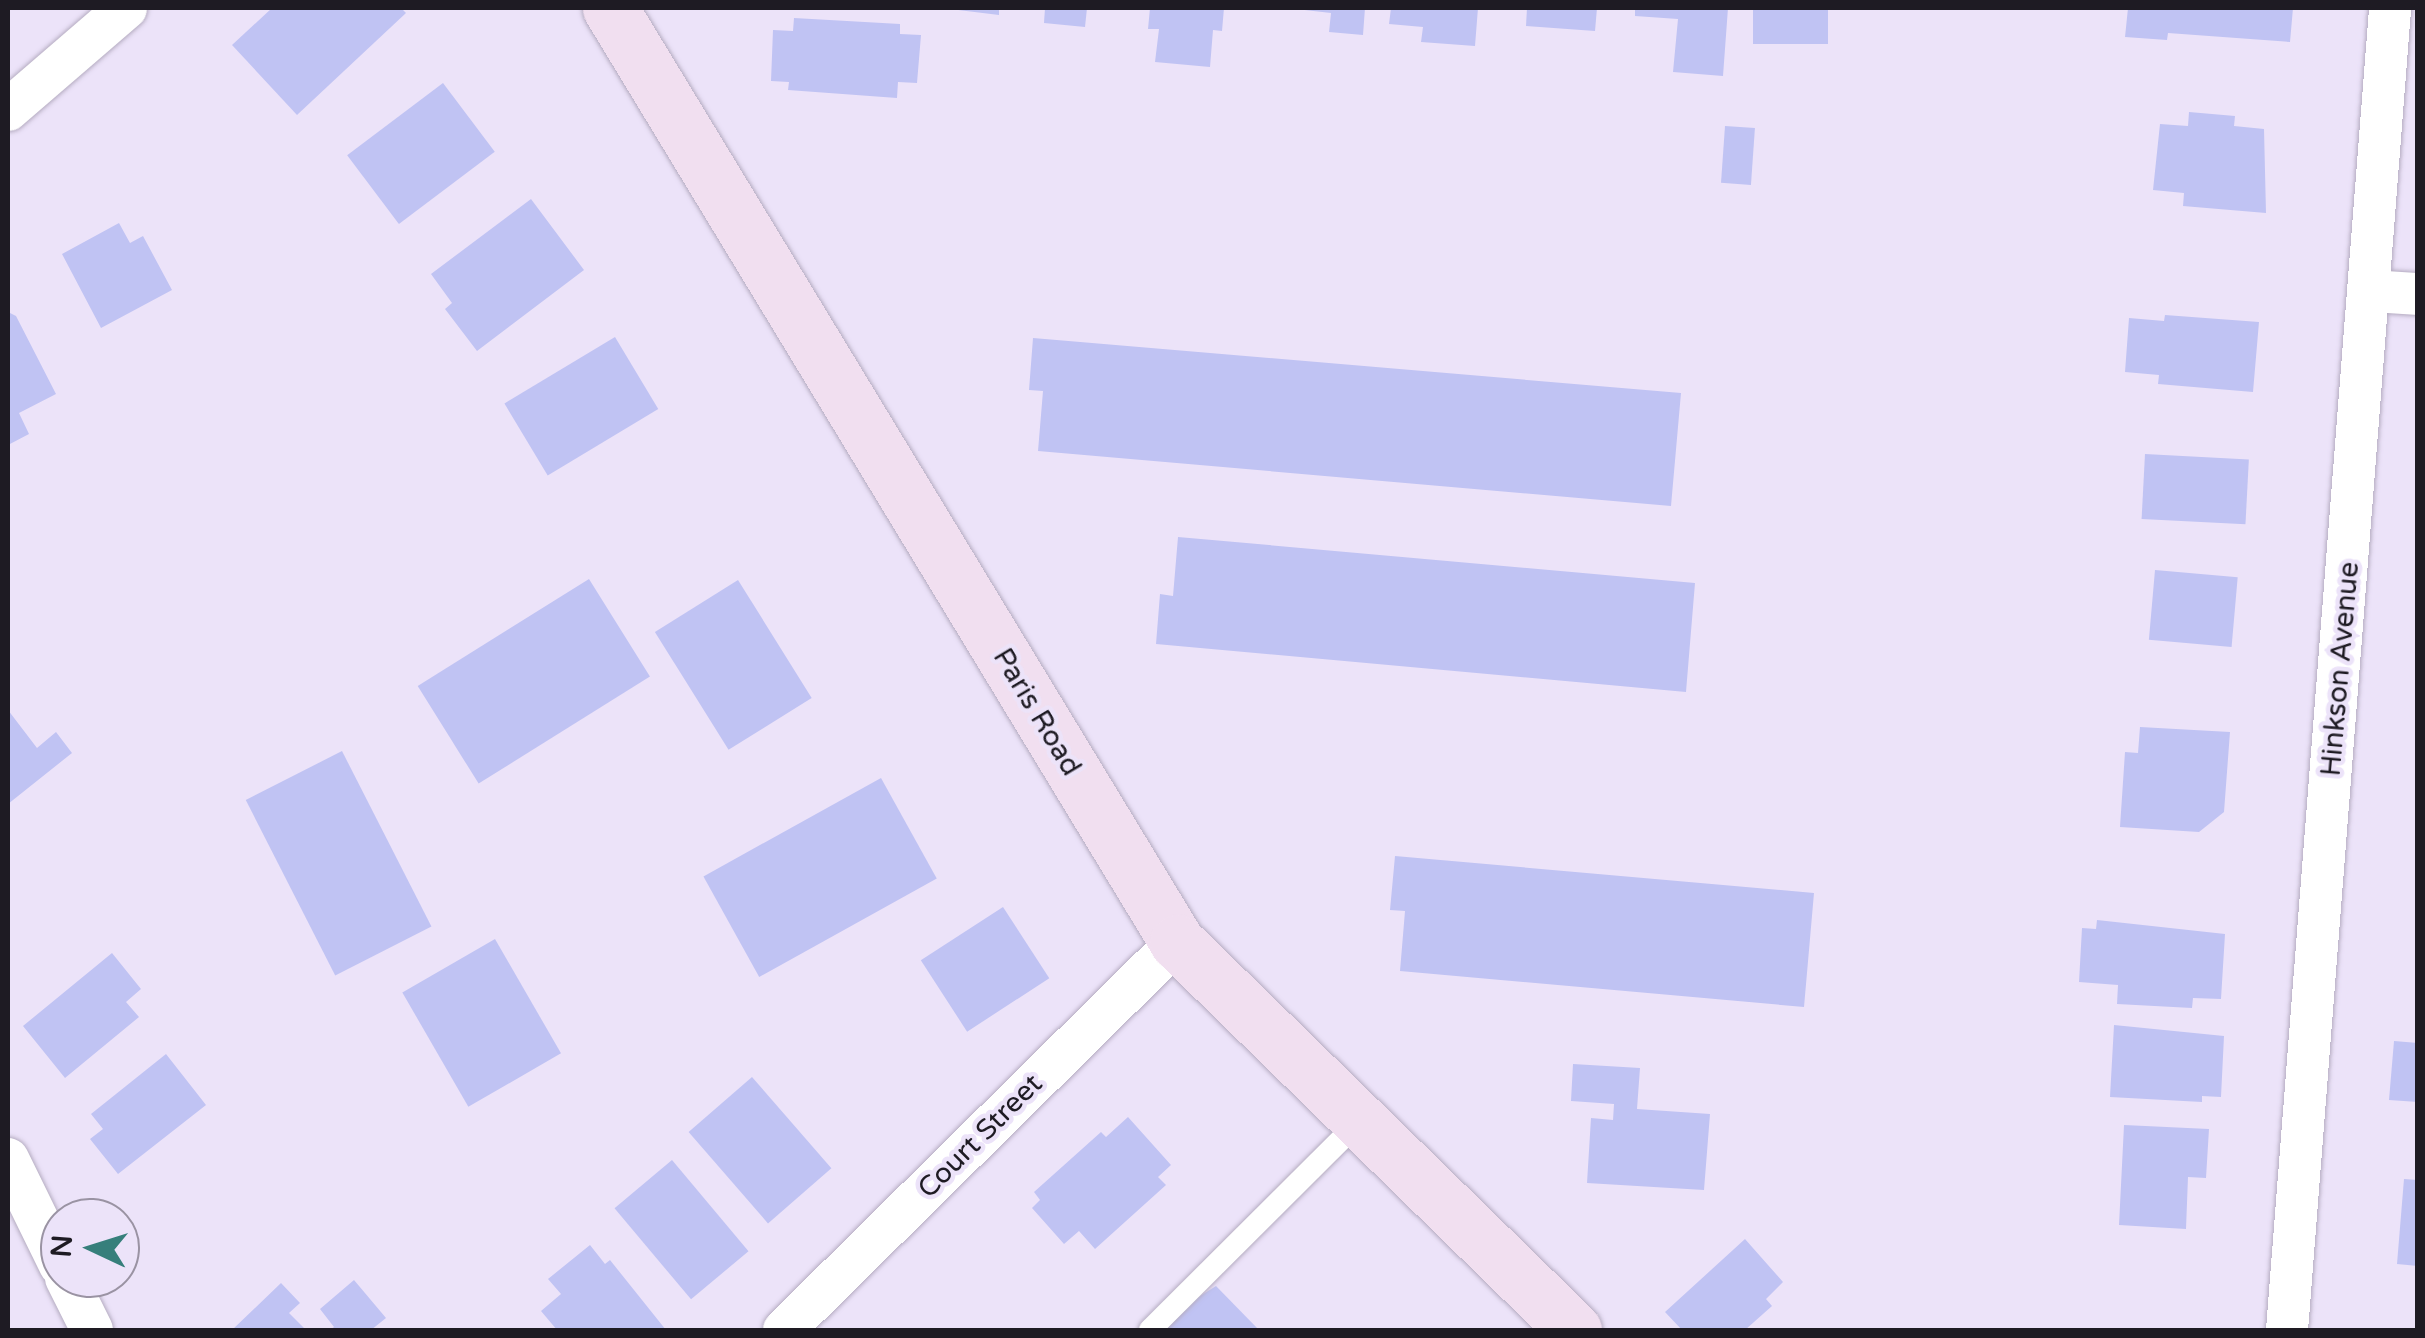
<!DOCTYPE html>
<html>
<head>
<meta charset="utf-8">
<style>
	body { margin:0 }
	#map { position:relative; width:2425px; height:1338px; overflow:hidden; background:#ece3f9; font-family:"Varela Round",sans-serif }
	div>[style] { position:absolute }
	.building>* { inset:0; background:#c0c3f3; transform-origin:0 0 }
	.roads { filter:drop-shadow(0 0 2px #b5acc1) drop-shadow(0 0 2px #b5acc1) }
	.lane>* { height:22px; margin:-11px; padding:0 11px; transform-origin:11px; border-radius:11px; background:#fff }
	.street>* { height:42px; margin:-21px; padding:0 21px; transform-origin:21px; border-radius:21px; background:#fff }
	.secondary>* { height:55px; margin:-27.5px; padding:0 27.5px; transform-origin:27.5px; border-radius:27.5px; background:#f1dff0 }
	span { translate:-50% -50%; white-space:nowrap; text-align:center; line-height:1.15; -webkit-text-stroke:9px #ece3f9; paint-order:stroke }
	.street-label { font-size:28px; color:#1e1b23 }
	.frame { position:absolute; inset:0; border:10px solid #1e1b23; pointer-events:none }
	.north { position:absolute; left:40px; top:1198px; width:100px; height:100px; box-sizing:border-box; background:#ece3f9; border:2px solid #9a93a3; border-radius:50%; rotate:274deg; font-size:28px; font-weight:700; line-height:40px; text-align:center; color:#1e1b23 }
	.north::after { content:''; display:block; margin:auto; width:35px; height:45px; background:#367f7b; clip-path:polygon(50% 0,100% 100%,50% 72%,0 100%) }
</style>
</head>
<body>
<div id="map">
	<div class="building">
		<div style="clip-path:polygon(272px 8px,401px 8px,406px 13px,297px 115px,232px 45px)"></div>
		<div style="clip-path:polygon(942px 8px,999px 8px,999px 15px)"></div>
		<div style="clip-path:polygon(1045px 8px,1087px 8px,1085px 27px,1044px 23px)"></div>
		<div style="clip-path:polygon(1150px 8px,1224px 8px,1222px 31px,1213px 30px,1210px 67px,1155px 62px,1159px 29px,1148px 29px)"></div>
		<div style="clip-path:polygon(1287px 8px,1365px 8px,1363px 35px,1329px 32px,1331px 13px)"></div>
		<div style="clip-path:polygon(1391px 8px,1478px 8px,1475px 46px,1421px 42px,1423px 27px,1389px 24px)"></div>
		<div style="clip-path:polygon(1527px 8px,1597px 8px,1595px 31px,1526px 26px)"></div>
		<div style="clip-path:polygon(1635px 8px,1728px 8px,1723px 76px,1673px 72px,1678px 19px,1635px 16px)"></div>
		<div style="left:1753px;top:8px;width:75px;height:36px"></div>
		<div style="clip-path:polygon(2128px 8px,2293px 8px,2290px 42px,2168px 33px,2167px 40px,2125px 37px)"></div>
		<div style="clip-path:polygon(794px 18px,900px 24px,900px 34px,921px 35px,917px 83px,898px 82px,897px 98px,788px 90px,789px 82px,771px 81px,773px 30px,793px 31px)"></div>
		<div style="left:443px;top:83px;width:86px;height:120px;rotate:53deg"></div>
		<div style="clip-path:polygon(2189px 112px,2235px 116px,2234px 126px,2264px 129px,2266px 213px,2183px 206px,2184px 193px,2153px 190px,2160px 124px,2188px 126px)"></div>
		<div style="left:1725px;top:126px;width:30px;height:57px;rotate:4deg"></div>
		<div style="clip-path:polygon(531px 199px,584px 270px,477px 351px,445px 309px,452px 303px,431px 274px)"></div>
		<div style="clip-path:polygon(119px 223px,130px 243px,143px 236px,172px 290px,101px 328px,62px 254px)"></div>
		<div style="clip-path:polygon(8px 312px,16px 316px,56px 394px,19px 413px,29px 434px,8px 445px)"></div>
		<div style="clip-path:polygon(2165px 315px,2259px 322px,2253px 392px,2158px 384px,2159px 375px,2125px 372px,2129px 318px,2164px 321px)"></div>
		<div style="left:615px;top:337px;width:84px;height:129px;rotate:59deg"></div>
		<div style="clip-path:polygon(1033px 338px,1681px 393px,1671px 506px,1038px 451px,1043px 391px,1029px 390px)"></div>
		<div style="left:2145px;top:454px;width:104px;height:65px;rotate:3deg"></div>
		<div style="clip-path:polygon(1178px 537px,1695px 583px,1686px 692px,1156px 644px,1160px 594px,1173px 596px)"></div>
		<div style="left:2155px;top:570px;width:83px;height:70px;rotate:5deg"></div>
		<div style="left:589px;top:579px;width:115px;height:202px;rotate:58deg"></div>
		<div style="left:738px;top:580px;width:139px;height:98px;rotate:58deg"></div>
		<div style="clip-path:polygon(8px 710px,37px 748px,56px 732px,72px 753px,8px 804px)"></div>
		<div style="clip-path:polygon(2140px 727px,2230px 732px,2224px 812px,2199px 832px,2120px 827px,2125px 752px,2138px 753px)"></div>
		<div style="left:342px;top:751px;width:197px;height:108px;rotate:63deg"></div>
		<div style="left:881px;top:778px;width:115px;height:203px;rotate:61deg"></div>
		<div style="clip-path:polygon(1395px 856px,1814px 893px,1804px 1007px,1400px 971px,1405px 911px,1390px 910px)"></div>
		<div style="left:1003px;top:907px;width:85px;height:98px;rotate:57deg"></div>
		<div style="clip-path:polygon(2097px 920px,2225px 934px,2221px 999px,2193px 998px,2192px 1008px,2117px 1004px,2118px 985px,2079px 982px,2082px 928px,2096px 929px)"></div>
		<div style="left:495px;top:939px;width:132px;height:107px;rotate:60deg"></div>
		<div style="clip-path:polygon(112px 953px,141px 989px,126px 1002px,139px 1017px,65px 1078px,23px 1026px)"></div>
		<div style="clip-path:polygon(2114px 1025px,2224px 1036px,2221px 1097px,2202px 1096px,2202px 1102px,2110px 1097px)"></div>
		<div style="clip-path:polygon(2394px 1041px,2418px 1043px,2418px 1102px,2389px 1100px)"></div>
		<div style="clip-path:polygon(166px 1054px,206px 1105px,118px 1174px,90px 1139px,103px 1129px,91px 1114px)"></div>
		<div style="clip-path:polygon(1573px 1064px,1640px 1068px,1637px 1109px,1710px 1114px,1704px 1190px,1587px 1183px,1591px 1118px,1613px 1120px,1614px 1104px,1571px 1101px)"></div>
		<div style="left:752px;top:1077px;width:121px;height:84px;rotate:49deg"></div>
		<div style="clip-path:polygon(1128px 1117px,1171px 1165px,1158px 1177px,1166px 1185px,1095px 1249px,1079px 1231px,1064px 1244px,1032px 1208px,1040px 1200px,1034px 1192px,1101px 1132px,1106px 1137px)"></div>
		<div style="clip-path:polygon(2124px 1125px,2209px 1129px,2206px 1178px,2188px 1177px,2186px 1229px,2119px 1225px)"></div>
		<div style="left:672px;top:1160px;width:119px;height:75px;rotate:50deg"></div>
		<div style="clip-path:polygon(2404px 1179px,2418px 1180px,2418px 1266px,2397px 1264px)"></div>
		<div style="clip-path:polygon(1745px 1239px,1783px 1282px,1766px 1299px,1772px 1306px,1745px 1330px,1682px 1330px,1665px 1312px)"></div>
		<div style="clip-path:polygon(590px 1245px,605px 1264px,610px 1260px,666px 1330px,557px 1330px,541px 1311px,561px 1294px,548px 1279px)"></div>
		<div style="clip-path:polygon(354px 1280px,386px 1318px,371px 1330px,330px 1330px,334px 1327px,320px 1309px)"></div>
		<div style="clip-path:polygon(281px 1283px,300px 1303px,289px 1313px,306px 1330px,232px 1330px)"></div>
		<div style="clip-path:polygon(1216px 1286px,1259px 1330px,1164px 1330px,1197px 1298px)"></div>
	</div>
	<div class="roads">
		<div class="lane">
			<div style="left:1150px;top:1330px;width:296px;rotate:-44.9deg"></div>
		</div>
		<div class="street">
			<div style="left:8px;top:110px;width:156px;rotate:-40.8deg"></div>
			<div style="left:2371px;top:291px;width:47px;rotate:3.7deg"></div>
			<div style="left:8px;top:1159px;width:118px;rotate:63.9deg"></div>
			<div style="left:66px;top:1278px;width:58px;rotate:63.4deg"></div>
			<div style="left:784px;top:1330px;width:552px;rotate:-44.63deg"></div>
			<div style="left:2287px;top:1330px;width:1326px;rotate:-85.54deg"></div>
		</div>
		<div class="secondary">
			<div style="left:610px;top:8px;width:1093px;rotate:58.74deg"></div>
			<div style="left:1177px;top:942px;width:555px;rotate:44.34deg"></div>
		</div>
	</div>
	<div class="street-label">
		<span style="left:2340px;top:669px;rotate:-85deg">Hinkson Avenue</span>
		<span style="left:1037px;top:712px;rotate:59deg">Paris Road</span>
		<span style="left:980px;top:1136px;rotate:-45deg">Court Street</span>
	</div>
	<div class="frame"></div>
	<div class="north">N</div>
</div>
</body>
</html>
